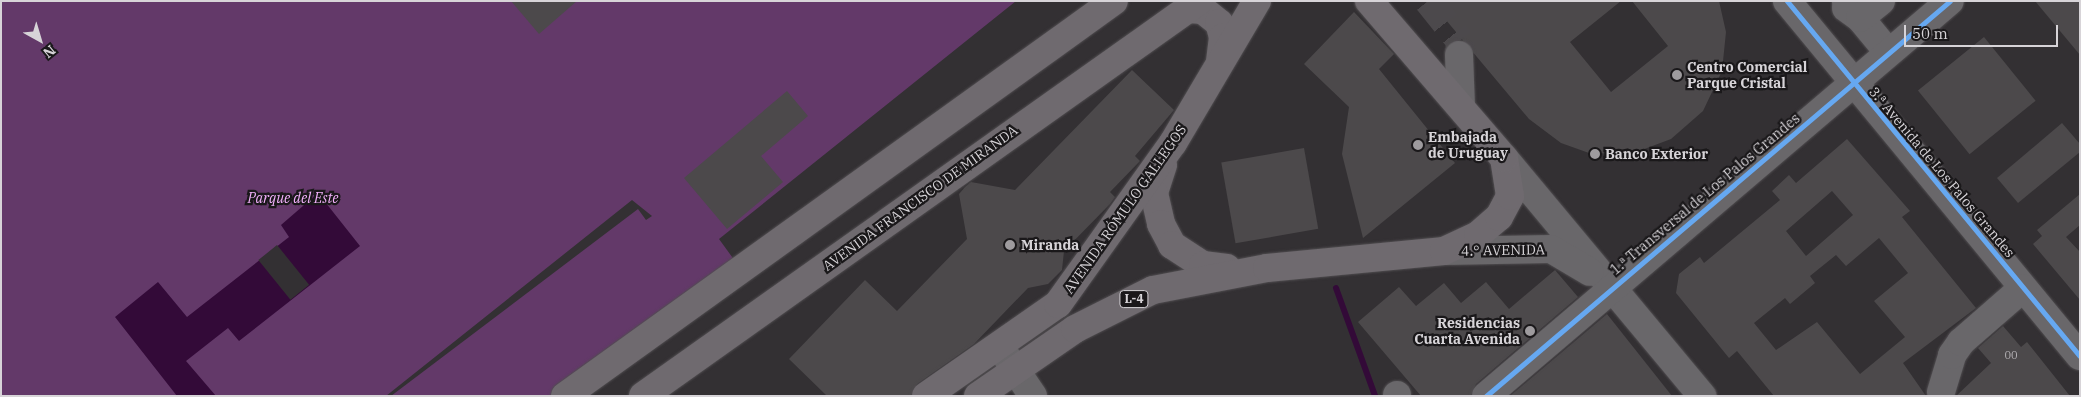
<!DOCTYPE html>
<html>
<head>
<meta charset="utf-8">
<style>
	body { margin:0 }
	#map { position:relative; width:2081px; height:397px; overflow:hidden; background:#333033; font-family:"IBM Plex Serif",serif }
	div>[style] { position:absolute }
	.green>* { inset:0; background:#633969 }
	.water>* { inset:0; background:#330a38 }
	.pier>* { inset:0; background:#333033; transform-origin:0 0 }
	.stream>* { height:6px; margin:-3px; padding:0 3px; transform-origin:3px; border-radius:3px; background:#330a38 }
	.building>* { inset:0; background:#4c494b; transform-origin:0 0 }
	.minor-tunnel>* { height:28px; margin-top:-14px; transform-origin:0; background:repeating-linear-gradient(90deg,#4c494c 0 28px,transparent 0 42px) }
	.roads { filter:drop-shadow(0 0 1px #504d50) drop-shadow(0 0 1px #504d50) }
	.minor>* { height:28px; margin:-14px; padding:0 14px; transform-origin:14px; border-radius:14px; background:#69676a }
	.major>* { height:28px; margin:-14px; padding:0 14px; transform-origin:14px; border-radius:14px; background:#6f6a6f }
	.cycleway>* { height:5px; margin:-2.5px; padding:0 2.5px; transform-origin:2.5px; border-radius:2.5px; background:#66a8f1 }
	.dots>* { width:14px; height:14px; translate:-50% -50%; box-sizing:border-box; border:2px solid #1a181a; border-radius:50% }
	span { translate:-50% -50%; white-space:nowrap; text-align:center; line-height:1.15; -webkit-text-stroke:4.5px #1a181a; paint-order:stroke }
	.number-label { font-size:11px; color:#b4b1b5 }
	.number-label span { -webkit-text-stroke-width:0 }
	.shield-label span { padding:1px 4px; background:#1a181a; border:1px solid; border-radius:4px; -webkit-text-stroke-width:0 }
	.shield-label { font-size:12px; color:#d7d4d8; font-weight:700 }
	.poi-label { font-size:14px; color:#d7d4d8; font-weight:700 }
	.left { translate:0 -50%; text-align:left }
	.right { translate:-100% -50%; text-align:right }
	.street-label { font-size:14px; color:#d7d4d8 }
	.park-label { font-size:14px; color:#f3b1fc; font-style:italic }
	.frame { position:absolute; inset:0; border:2px solid #d7d4d8; pointer-events:none }
	.north { position:absolute; left:15px; top:15px; width:50px; height:50px; -webkit-text-stroke:4px #1a181a; paint-order:stroke; rotate:141deg; font-size:14px; font-weight:700; line-height:20px; text-align:center; color:#d7d4d8 }
	.north::after { content:''; display:block; margin:auto; width:18px; height:22px; background:#d7d4d8; clip-path:polygon(50% 0,100% 100%,50% 72%,0 100%) }
	.scale { position:absolute; left:1904px; top:25px; width:154px; height:22px; box-sizing:border-box; border:2px solid #d7d4d8; border-top:0; padding-left:6px; font-size:15px; line-height:18px; white-space:nowrap; color:#d7d4d8; -webkit-text-stroke:4px #1a181a; paint-order:stroke }
</style>
</head>
<body>
<div id="map">
	<div class="green">
		<div style="clip-path:polygon(1px 1px,1016px 1px,719px 239px,735px 261px,553px 396px,391px 396px,638px 209px,646px 220px,652px 216px,632px 200px,386px 396px,1px 396px)"></div>
	</div>
	<div class="water">
		<div style="clip-path:polygon(318px 193px,360px 246px,239px 341px,228px 328px,186px 361px,216px 396px,177px 396px,115px 317px,158px 282px,187px 317px,289px 237px,281px 225px)"></div>
	</div>
	<div class="pier">
		<div style="left:277px;top:245px;width:51px;height:24px;rotate:51deg"></div>
	</div>
	<div class="stream">
		<div style="left:1336px;top:288px;width:115px;rotate:70.1deg"></div>
	</div>
	<div class="building">
		<div style="clip-path:polygon(511px 1px,577px 1px,539px 34px)"></div>
		<div style="clip-path:polygon(1430px 1px,1621px 1px,1570px 42px,1611px 92px,1668px 46px,1632px 1px,1719px 1px,1726px 32px,1722px 71px,1703px 111px,1671px 139px,1631px 154px,1589px 153px,1561px 143px,1529px 119px)"></div>
		<div style="clip-path:polygon(2035px 1px,2080px 1px,2080px 55px)"></div>
		<div style="clip-path:polygon(1354px 12px,1394px 54px,1379px 69px,1455px 163px,1363px 238px,1342px 154px,1349px 107px,1304px 64px)"></div>
		<div style="left:1984px;top:37px;width:82px;height:85px;rotate:51deg"></div>
		<div style="clip-path:polygon(1132px 70px,1174px 110px,1135px 156px,1140px 161px,1110px 192px,1115px 197px,1110px 204px,1064px 251px,1062px 270px,1048px 284px,1028px 288px,974px 344px,917px 384px,911px 396px,827px 396px,789px 359px,865px 280px,897px 311px,967px 239px,959px 194px,965px 187px,971px 182px,1015px 190px)"></div>
		<div style="clip-path:polygon(787px 91px,808px 116px,761px 156px,783px 182px,727px 229px,684px 178px)"></div>
		<div style="clip-path:polygon(2062px 123px,2080px 144px,2080px 152px,2018px 203px,1997px 178px)"></div>
		<div style="clip-path:polygon(evenodd,1847px 139px,1910px 211px,1902px 217px,1976px 308px,1903px 363px,1926px 396px,1774px 396px,1737px 351px,1729px 358px,1676px 293px,1679px 274px,1700px 257px,1704px 263px,1780px 200px,1772px 191px,1789px 175px,1796px 183px,1847px 139px,1832px 191px,1853px 215px,1806px 256px,1786px 231px,1832px 191px,1847px 139px,1879px 238px,1908px 273px,1874px 301px,1905px 337px,1860px 374px,1817px 322px,1776px 350px,1754px 323px,1785px 298px,1790px 304px,1815px 283px,1810px 276px,1836px 255px,1846px 266px,1879px 238px)"></div>
		<div style="left:1304px;top:148px;width:82px;height:84px;rotate:80deg"></div>
		<div style="clip-path:polygon(2080px 194px,2080px 225px,2066px 237px,2080px 252px,2080px 300px,2033px 244px,2042px 236px,2037px 230px)"></div>
		<div style="clip-path:polygon(1555px 270px,1578px 297px,1476px 384px,1471px 396px,1421px 396px,1358px 322px,1399px 287px,1416px 306px,1444px 283px,1461px 303px,1486px 282px,1509px 309px)"></div>
		<div style="clip-path:polygon(1607px 314px,1672px 396px,1510px 396px)"></div>
		<div style="clip-path:polygon(2003px 326px,2021px 347px,2027px 342px,2070px 396px,1956px 396px,1991px 363px,1978px 348px)"></div>
	</div>
	<div class="minor-tunnel">
		<div style="left:1428px;top:1px;width:51px;rotate:51.3deg"></div>
		<div style="left:1460px;top:41px;width:14px;rotate:94deg"></div>
	</div>
	<div class="roads">
		<div class="minor">
			<div style="left:1787px;top:1px;width:460px;rotate:50.5deg"></div>
			<div style="left:1846px;top:1px;width:66px;rotate:50.5deg"></div>
			<div style="left:1846px;top:8px;width:17px;rotate:36deg"></div>
			<div style="left:1860px;top:18px;width:27px;rotate:-39deg"></div>
			<div style="left:1459px;top:55px;width:51px;rotate:87.8deg"></div>
			<div style="left:1504px;top:158px;width:310px;rotate:50.2deg"></div>
			<div style="left:1444px;top:251px;width:107px;rotate:-1.1deg"></div>
			<div style="left:1551px;top:249px;width:45px;rotate:30.5deg"></div>
			<div style="left:1000px;top:347px;width:59px;rotate:56deg"></div>
			<div style="left:1941px;top:392px;width:39px;rotate:-73deg"></div>
			<div style="left:1952px;top:355px;width:16px;rotate:-55deg"></div>
			<div style="left:1961px;top:342px;width:82px;rotate:-41.1deg"></div>
			<div style="left:1397px;top:395px;width:1px;rotate:90deg"></div>
			<div style="left:1486px;top:396px;width:609px;rotate:-40.41deg"></div>
		</div>
		<div class="major">
			<div style="left:1188px;top:9px;width:15px;rotate:4deg"></div>
			<div style="left:1203px;top:10px;width:21px;rotate:39deg"></div>
			<div style="left:1219px;top:23px;width:15px;rotate:74deg"></div>
			<div style="left:1223px;top:37px;width:26px;rotate:97deg"></div>
			<div style="left:1163px;top:165px;width:29px;rotate:108deg"></div>
			<div style="left:1154px;top:193px;width:32px;rotate:77deg"></div>
			<div style="left:1161px;top:224px;width:24px;rotate:62deg"></div>
			<div style="left:1172px;top:245px;width:37px;rotate:33deg"></div>
			<div style="left:1203px;top:265px;width:24px;rotate:7deg"></div>
			<div style="left:565px;top:396px;width:676px;rotate:-35.73deg"></div>
			<div style="left:643px;top:396px;width:682px;rotate:-35.39deg"></div>
			<div style="left:926px;top:396px;width:161px;rotate:-34.9deg"></div>
			<div style="left:1058px;top:304px;width:198px;rotate:-54.5deg"></div>
			<div style="left:1173px;top:143px;width:165px;rotate:-59.4deg"></div>
			<div style="left:978px;top:396px;width:118px;rotate:-34.6deg"></div>
			<div style="left:1075px;top:329px;width:87px;rotate:-26.6deg"></div>
			<div style="left:1153px;top:290px;width:116px;rotate:-10.9deg"></div>
			<div style="left:1267px;top:268px;width:178px;rotate:-5.5deg"></div>
			<div style="left:1444px;top:251px;width:38px;rotate:-25deg"></div>
			<div style="left:1478px;top:235px;width:28px;rotate:-41deg"></div>
			<div style="left:1499px;top:217px;width:24px;rotate:-62deg"></div>
			<div style="left:1510px;top:196px;width:38px;rotate:-99deg"></div>
			<div style="left:1504px;top:158px;width:207px;rotate:-130.7deg"></div>
		</div>
	</div>
	<div class="cycleway">
		<div style="left:1787px;top:1px;width:460px;rotate:50.5deg"></div>
		<div style="left:1486px;top:396px;width:609px;rotate:-40.41deg"></div>
	</div>
	<div class="dots">
		<div style="left:1677px;top:75px;background:#9e9b9e"></div>
		<div style="left:1418px;top:145px;background:#9e9b9e"></div>
		<div style="left:1595px;top:154px;background:#9e9b9e"></div>
		<div style="left:1010px;top:245px;background:#9e9b9e"></div>
		<div style="left:1530px;top:331px;background:#9e9b9e"></div>
	</div>
	<div class="number-label">
		<span style="left:2011px;top:355px">00</span>
	</div>
	<div class="shield-label">
		<span style="left:1134px;top:299px">L-4</span>
	</div>
	<div class="poi-label">
		<span class="left" style="left:1687px;top:75px">Centro Comercial<br>Parque Cristal</span>
		<span class="left" style="left:1428px;top:145px">Embajada<br>de Uruguay</span>
		<span class="left" style="left:1605px;top:154px">Banco Exterior</span>
		<span class="left" style="left:1021px;top:245px">Miranda</span>
		<span class="right" style="left:1520px;top:331px">Residencias<br>Cuarta Avenida</span>
	</div>
	<div class="street-label">
		<span style="left:1942px;top:172px;rotate:50deg">3.ª Avenida de Los Palos Grandes</span>
		<span style="left:1705px;top:194px;rotate:-40deg">1.ª Transversal de Los Palos Grandes</span>
		<span style="left:920px;top:198px;rotate:-36deg">AVENIDA FRANCISCO DE MIRANDA</span>
		<span style="left:1125px;top:209px;rotate:-55deg">AVENIDA RÓMULO GALLEGOS</span>
		<span style="left:1503px;top:250px;rotate:-1deg">4.° AVENIDA</span>
	</div>
	<div class="park-label">
		<span style="left:293px;top:198px">Parque del Este</span>
	</div>
	<div class="frame"></div>
	<div class="north">N</div>
	<div class="scale">50 m</div>
</div>
</body>
</html>
